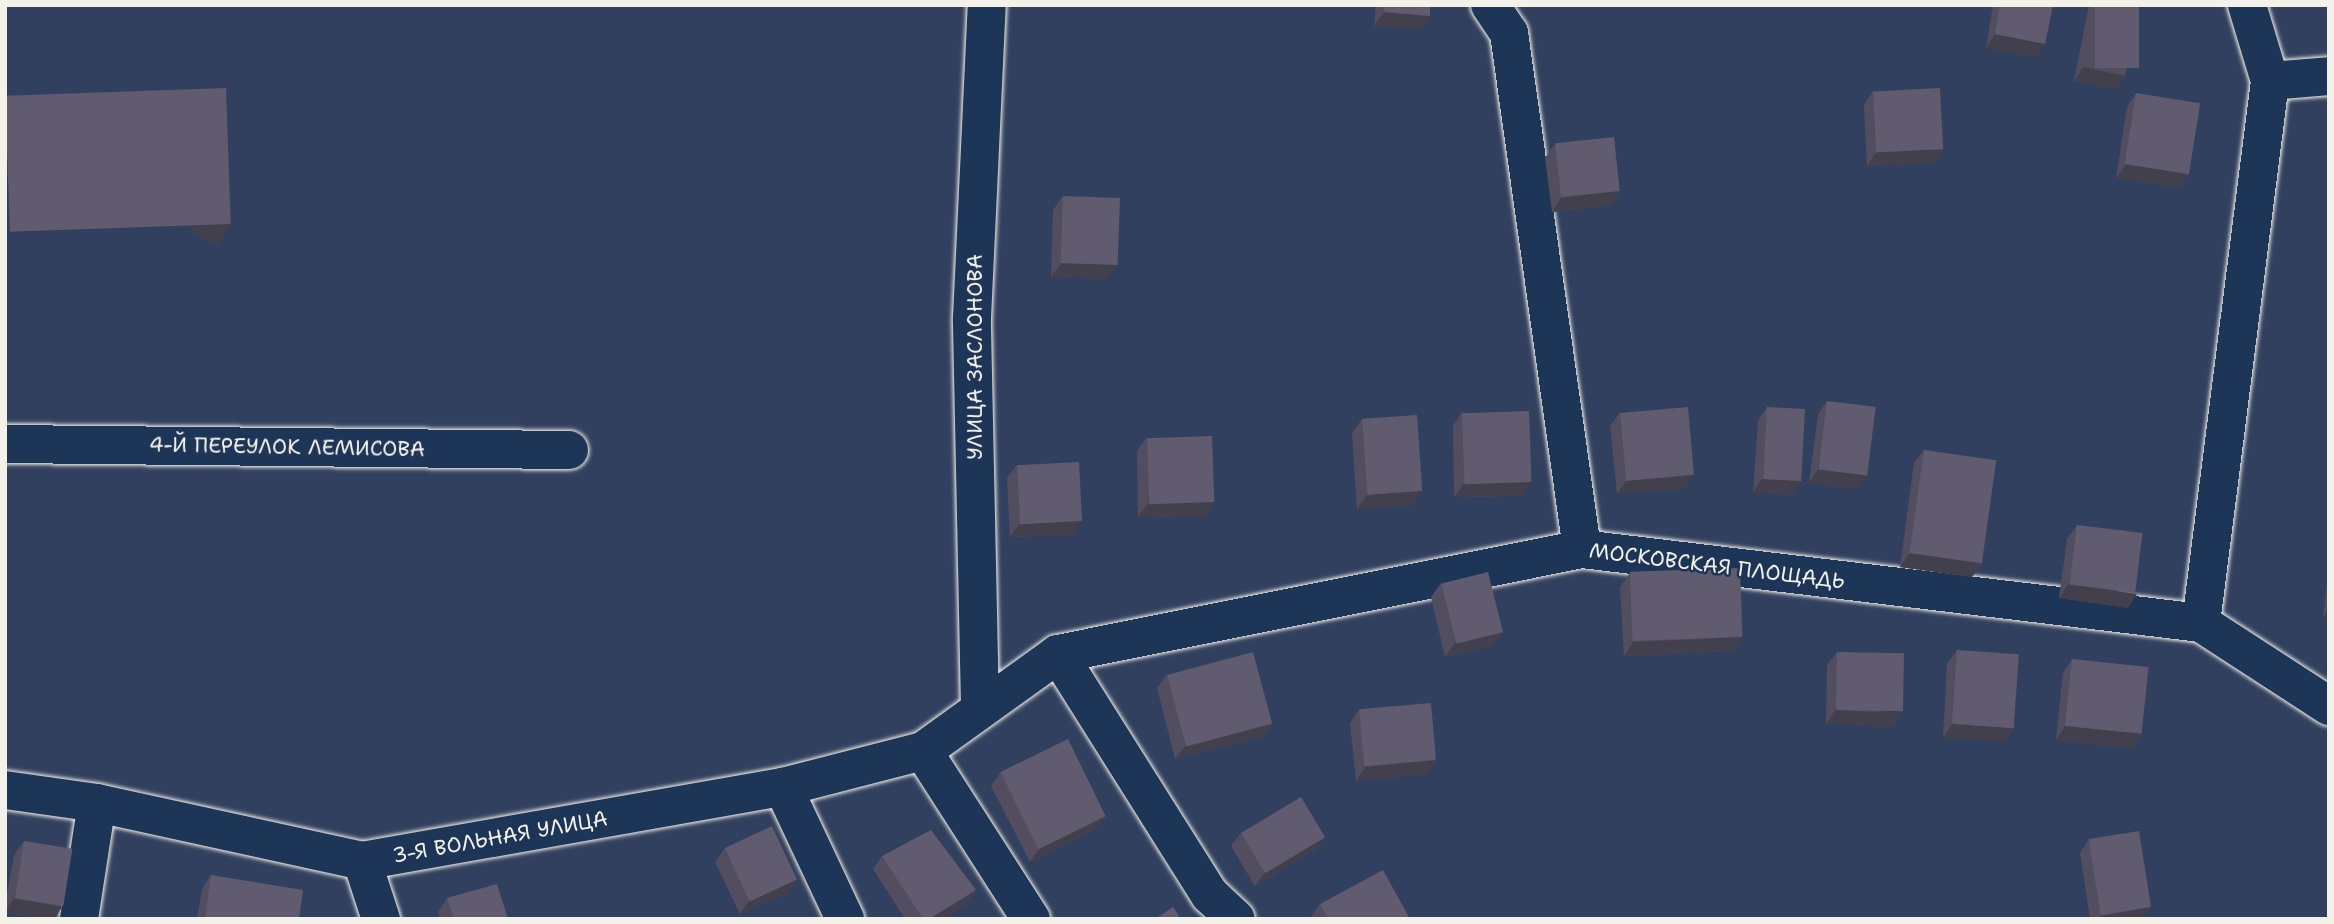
<!DOCTYPE html>
<html>
<head>
<meta charset="utf-8">
<style>
	body { margin:0 }
	#map { position:relative; width:2334px; height:924px; overflow:hidden; background:#31405e; font-family:"Shantell Sans",sans-serif }
	div>[style] { position:absolute }
	.roads { filter:drop-shadow(0 0 2px #f4f1e8) drop-shadow(0 0 2px #f4f1e8) }
	.minor>* { height:38px; margin:-19px; padding:0 19px; transform-origin:19px; border-radius:19px; background:#1d3557 }
	.wall>* { inset:0; background:#534e5f }
	.shaded-wall>* { inset:0; background:#43404e; transform-origin:0 0 }
	.building>* { inset:0; background:#605b6f; transform-origin:0 0 }
	span { translate:-50% -50%; white-space:nowrap; text-align:center; line-height:1.15; -webkit-text-stroke:5px #1d3557; paint-order:stroke }
	.street-label { font-size:21px; color:#f4f1e8 }
	.frame { position:absolute; inset:0; border:7px solid #f4f1e8; pointer-events:none }
</style>
</head>
<body>
<div id="map">
	<div class="roads">
		<div class="minor">
			<div style="left:1490px;top:5px;width:34px;rotate:56deg"></div>
			<div style="left:1509px;top:33px;width:521px;rotate:81.95deg"></div>
			<div style="left:2247px;top:5px;width:79px;rotate:73.2deg"></div>
			<div style="left:2270px;top:81px;width:59px;rotate:-4.8deg"></div>
			<div style="left:5px;top:444px;width:564px;rotate:0.61deg"></div>
			<div style="left:2201px;top:623px;width:546px;rotate:-82.74deg"></div>
			<div style="left:1058px;top:654px;width:285px;rotate:57.8deg"></div>
			<div style="left:1210px;top:895px;width:35px;rotate:43deg"></div>
			<div style="left:980px;top:708px;width:390px;rotate:-91.2deg"></div>
			<div style="left:972px;top:318px;width:313px;rotate:-87.3deg"></div>
			<div style="left:923px;top:751px;width:200px;rotate:57.3deg"></div>
			<div style="left:783px;top:787px;width:146px;rotate:64.8deg"></div>
			<div style="left:5px;top:790px;width:93px;rotate:8deg"></div>
			<div style="left:97px;top:803px;width:271px;rotate:12.3deg"></div>
			<div style="left:362px;top:861px;width:427px;rotate:-10deg"></div>
			<div style="left:783px;top:787px;width:145px;rotate:-14.4deg"></div>
			<div style="left:923px;top:751px;width:166px;rotate:-35.7deg"></div>
			<div style="left:1058px;top:654px;width:534px;rotate:-11.33deg"></div>
			<div style="left:1582px;top:549px;width:623px;rotate:6.82deg"></div>
			<div style="left:2201px;top:623px;width:153px;rotate:33deg"></div>
			<div style="left:362px;top:861px;width:61px;rotate:71.9deg"></div>
			<div style="left:79px;top:919px;width:117px;rotate:-81.2deg"></div>
		</div>
	</div>
	<div class="wall">
		<div style="clip-path:polygon(1376px 5px,1430px 5px,1420px 29px,1374px 26px)"></div>
		<div style="clip-path:polygon(1993px 5px,2053px 5px,2036px 57px,1986px 48px)"></div>
		<div style="clip-path:polygon(2089px 5px,2139px 5px,2125px 76px,2115px 89px,2074px 81px)"></div>
		<div style="clip-path:polygon(1873px 91px,1943px 149px,1934px 163px,1867px 166px,1864px 105px)"></div>
		<div style="clip-path:polygon(2136px 93px,2180px 187px,2116px 178px,2127px 107px)"></div>
		<div style="clip-path:polygon(1555px 144px,1620px 191px,1611px 205px,1552px 212px,1545px 158px)"></div>
		<div style="clip-path:polygon(1063px 196px,1108px 279px,1051px 277px,1053px 210px)"></div>
		<div style="clip-path:polygon(1827px 401px,1858px 489px,1809px 483px,1818px 414px)"></div>
		<div style="clip-path:polygon(1767px 407px,1801px 481px,1791px 495px,1753px 492px,1758px 421px)"></div>
		<div style="clip-path:polygon(1462px 412px,1531px 482px,1521px 496px,1454px 497px,1453px 426px)"></div>
		<div style="clip-path:polygon(1620px 412px,1684px 488px,1617px 494px,1610px 426px)"></div>
		<div style="clip-path:polygon(1362px 419px,1422px 491px,1412px 505px,1357px 509px,1352px 433px)"></div>
		<div style="clip-path:polygon(1147px 437px,1204px 516px,1138px 517px,1137px 451px)"></div>
		<div style="clip-path:polygon(1924px 450px,1982px 563px,1972px 577px,1900px 567px,1914px 463px)"></div>
		<div style="clip-path:polygon(1017px 465px,1072px 535px,1010px 537px,1007px 478px)"></div>
		<div style="clip-path:polygon(2077px 525px,2128px 608px,2059px 598px,2067px 539px)"></div>
		<div style="clip-path:polygon(2329px 567px,2329px 618px,2323px 617px)"></div>
		<div style="clip-path:polygon(1630px 573px,1733px 651px,1624px 656px,1620px 587px)"></div>
		<div style="clip-path:polygon(1441px 583px,1493px 646px,1445px 657px,1431px 597px)"></div>
		<div style="clip-path:polygon(1957px 650px,2015px 728px,2005px 741px,1943px 738px,1947px 664px)"></div>
		<div style="clip-path:polygon(1837px 652px,1893px 727px,1826px 724px,1827px 665px)"></div>
		<div style="clip-path:polygon(2072px 659px,2133px 748px,2056px 740px,2063px 673px)"></div>
		<div style="clip-path:polygon(1167px 674px,1272px 724px,1262px 737px,1175px 759px,1157px 688px)"></div>
		<div style="clip-path:polygon(1359px 710px,1436px 760px,1427px 774px,1356px 781px,1350px 723px)"></div>
		<div style="clip-path:polygon(1001px 772px,1096px 829px,1030px 862px,991px 786px)"></div>
		<div style="clip-path:polygon(1241px 833px,1325px 837px,1315px 850px,1255px 886px,1231px 846px)"></div>
		<div style="clip-path:polygon(2089px 839px,2143px 919px,2090px 919px,2080px 853px)"></div>
		<div style="clip-path:polygon(24px 841px,62px 907px,54px 919px,42px 919px,5px 912px,5px 906px,14px 855px)"></div>
		<div style="clip-path:polygon(725px 848px,788px 893px,740px 914px,715px 862px)"></div>
		<div style="clip-path:polygon(882px 856px,976px 890px,966px 904px,942px 919px,905px 919px,873px 869px)"></div>
		<div style="clip-path:polygon(211px 875px,299px 919px,197px 919px,202px 889px)"></div>
		<div style="clip-path:polygon(447px 898px,508px 919px,440px 919px,438px 912px)"></div>
		<div style="clip-path:polygon(1320px 904px,1410px 919px,1311px 919px,1310px 918px)"></div>
	</div>
	<div class="shaded-wall">
		<div style="clip-path:polygon(1384px 12px,1430px 16px,1420px 29px,1374px 26px)"></div>
		<div style="clip-path:polygon(1995px 34px,2045px 44px,2036px 57px,1986px 48px)"></div>
		<div style="clip-path:polygon(2083px 67px,2125px 76px,2115px 89px,2074px 81px)"></div>
		<div style="clip-path:polygon(1943px 149px,1934px 163px,1867px 166px,1876px 152px)"></div>
		<div style="clip-path:polygon(2126px 164px,2190px 173px,2180px 187px,2116px 178px)"></div>
		<div style="clip-path:polygon(1620px 191px,1611px 205px,1552px 212px,1561px 198px)"></div>
		<div style="left:231px;top:224px;width:28px;height:226px;rotate:125deg"></div>
		<div style="clip-path:polygon(1061px 263px,1117px 265px,1108px 279px,1051px 277px)"></div>
		<div style="clip-path:polygon(1818px 469px,1868px 475px,1858px 489px,1809px 483px)"></div>
		<div style="clip-path:polygon(1694px 475px,1684px 488px,1617px 494px,1626px 481px)"></div>
		<div style="clip-path:polygon(1762px 479px,1801px 481px,1791px 495px,1753px 492px)"></div>
		<div style="clip-path:polygon(1531px 482px,1521px 496px,1454px 497px,1464px 483px)"></div>
		<div style="clip-path:polygon(1422px 491px,1412px 505px,1357px 509px,1367px 495px)"></div>
		<div style="clip-path:polygon(1214px 502px,1204px 516px,1138px 517px,1148px 503px)"></div>
		<div style="clip-path:polygon(1082px 521px,1072px 535px,1010px 537px,1019px 524px)"></div>
		<div style="clip-path:polygon(1910px 553px,1982px 563px,1972px 577px,1900px 567px)"></div>
		<div style="clip-path:polygon(2068px 584px,2137px 594px,2128px 608px,2059px 598px)"></div>
		<div style="clip-path:polygon(2329px 609px,2329px 618px,2323px 617px)"></div>
		<div style="clip-path:polygon(1503px 632px,1493px 646px,1445px 657px,1455px 643px)"></div>
		<div style="clip-path:polygon(1743px 637px,1733px 651px,1624px 656px,1633px 642px)"></div>
		<div style="clip-path:polygon(1835px 710px,1903px 713px,1893px 727px,1826px 724px)"></div>
		<div style="clip-path:polygon(1272px 724px,1262px 737px,1175px 759px,1185px 746px)"></div>
		<div style="clip-path:polygon(1952px 724px,2015px 728px,2005px 741px,1943px 738px)"></div>
		<div style="clip-path:polygon(2065px 726px,2142px 734px,2133px 748px,2056px 740px)"></div>
		<div style="clip-path:polygon(1436px 760px,1427px 774px,1356px 781px,1365px 767px)"></div>
		<div style="clip-path:polygon(1106px 816px,1096px 829px,1030px 862px,1039px 849px)"></div>
		<div style="clip-path:polygon(1325px 837px,1315px 850px,1255px 886px,1265px 872px)"></div>
		<div style="clip-path:polygon(797px 879px,788px 893px,740px 914px,749px 901px)"></div>
		<div style="clip-path:polygon(976px 890px,966px 904px,942px 919px,929px 919px)"></div>
		<div style="clip-path:polygon(14px 898px,62px 907px,54px 919px,42px 919px,5px 912px,5px 911px)"></div>
		<div style="clip-path:polygon(2151px 907px,2143px 919px,2099px 919px,2101px 916px)"></div>
	</div>
	<div class="building">
		<div style="clip-path:polygon(1384px 5px,1430px 5px,1430px 16px,1384px 12px)"></div>
		<div style="clip-path:polygon(2000px 5px,2053px 5px,2045px 44px,1995px 34px)"></div>
		<div style="left:2095px;top:5px;width:44px;height:63px"></div>
		<div style="left:226px;top:88px;width:136px;height:221px;rotate:88deg"></div>
		<div style="left:1940px;top:88px;width:61px;height:67px;rotate:87deg"></div>
		<div style="left:2136px;top:93px;width:65px;height:72px;rotate:9deg"></div>
		<div style="left:1614px;top:137px;width:54px;height:59px;rotate:84deg"></div>
		<div style="left:1063px;top:196px;width:57px;height:67px;rotate:2deg"></div>
		<div style="left:1827px;top:401px;width:49px;height:69px;rotate:7deg"></div>
		<div style="left:1688px;top:407px;width:68px;height:68px;rotate:85deg"></div>
		<div style="left:1767px;top:407px;width:38px;height:72px;rotate:3deg"></div>
		<div style="left:1529px;top:411px;width:71px;height:67px;rotate:88deg"></div>
		<div style="left:1417px;top:415px;width:76px;height:55px;rotate:86deg"></div>
		<div style="left:1212px;top:436px;width:66px;height:65px;rotate:88deg"></div>
		<div style="left:1924px;top:450px;width:73px;height:104px;rotate:8deg"></div>
		<div style="left:1079px;top:462px;width:59px;height:62px;rotate:87deg"></div>
		<div style="left:2077px;top:525px;width:66px;height:60px;rotate:7deg"></div>
		<div style="left:1740px;top:568px;width:69px;height:110px;rotate:88deg"></div>
		<div style="left:1488px;top:572px;width:62px;height:48px;rotate:76deg"></div>
		<div style="left:1957px;top:650px;width:62px;height:74px;rotate:4deg"></div>
		<div style="left:1253px;top:652px;width:74px;height:89px;rotate:75deg"></div>
		<div style="left:1837px;top:652px;width:67px;height:58px;rotate:1deg"></div>
		<div style="left:2072px;top:659px;width:77px;height:67px;rotate:6deg"></div>
		<div style="left:1431px;top:703px;width:57px;height:72px;rotate:85deg"></div>
		<div style="left:1068px;top:739px;width:86px;height:75px;rotate:64deg"></div>
		<div style="left:1301px;top:797px;width:47px;height:70px;rotate:59deg"></div>
		<div style="left:772px;top:826px;width:59px;height:52px;rotate:65deg"></div>
		<div style="clip-path:polygon(931px 830px,976px 890px,929px 919px,923px 919px,882px 856px)"></div>
		<div style="left:2139px;top:831px;width:77px;height:51px;rotate:81deg"></div>
		<div style="left:24px;top:841px;width:49px;height:58px;rotate:9deg"></div>
		<div style="clip-path:polygon(1383px 870px,1410px 919px,1328px 919px,1320px 904px)"></div>
		<div style="clip-path:polygon(211px 875px,303px 890px,299px 919px,205px 919px)"></div>
		<div style="clip-path:polygon(497px 884px,508px 919px,454px 919px,447px 898px)"></div>
		<div style="clip-path:polygon(1173px 907px,1181px 919px,1155px 919px)"></div>
		<div style="clip-path:polygon(383px 917px,383px 919px,351px 919px)"></div>
	</div>
	<div class="street-label">
		<span style="left:975px;top:357px;rotate:-90deg">УЛИЦА ЗАСЛОНОВА</span>
		<span style="left:287px;top:447px;rotate:1deg">4-Й ПЕРЕУЛОК ЛЕМИСОВА</span>
		<span style="left:1717px;top:566px;rotate:7deg">МОСКОВСКАЯ ПЛОЩАДЬ</span>
		<span style="left:500px;top:837px;rotate:-10deg">3-Я ВОЛЬНАЯ УЛИЦА</span>
	</div>
	<div class="frame"></div>
</div>
</body>
</html>
